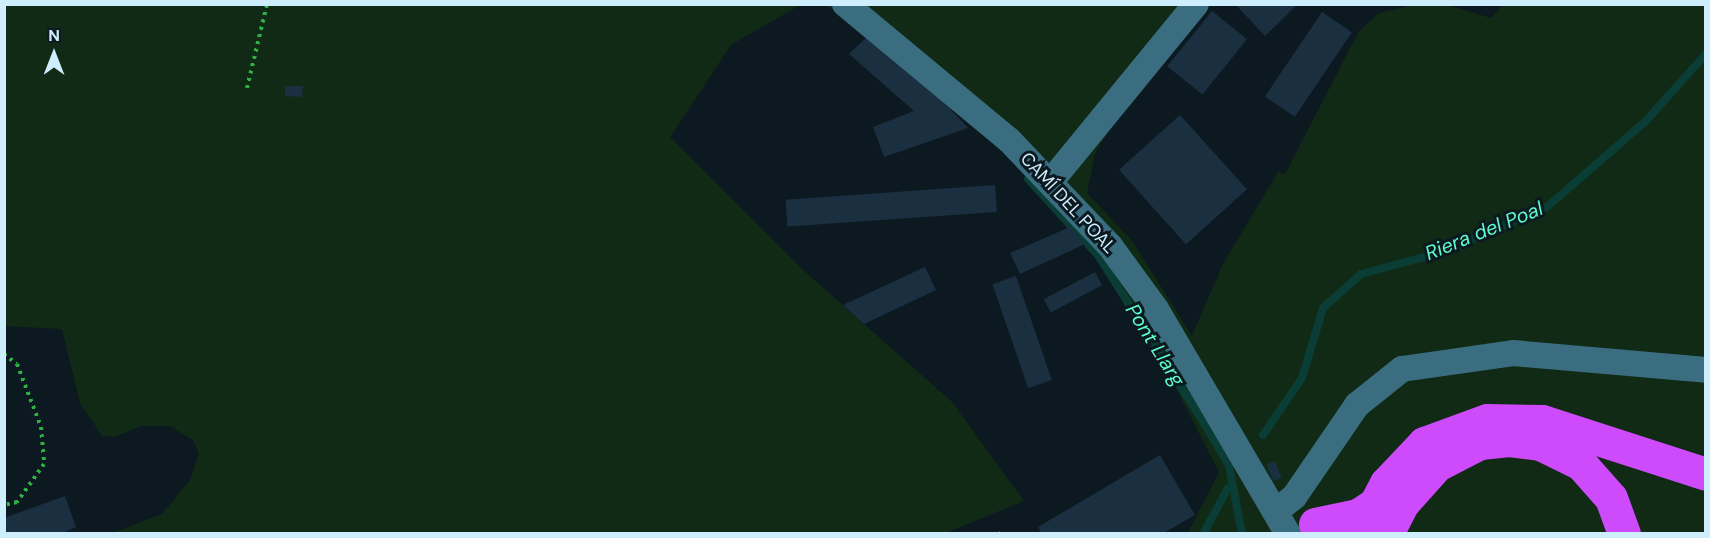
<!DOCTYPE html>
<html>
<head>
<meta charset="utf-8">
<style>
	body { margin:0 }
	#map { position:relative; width:1710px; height:538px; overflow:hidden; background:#0d1920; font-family:"DM Sans",sans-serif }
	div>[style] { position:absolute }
	.green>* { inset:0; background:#112a15 }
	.stream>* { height:8px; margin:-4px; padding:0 4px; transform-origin:4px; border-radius:4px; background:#0a3d35 }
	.building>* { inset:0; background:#1a3041; transform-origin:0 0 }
	.path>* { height:4px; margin-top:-2px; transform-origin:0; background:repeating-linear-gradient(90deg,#30b044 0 3px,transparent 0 7.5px) }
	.minor>* { height:26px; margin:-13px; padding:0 13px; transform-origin:13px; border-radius:13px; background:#396d7f }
	.highway>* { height:33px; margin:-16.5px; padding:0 16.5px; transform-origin:16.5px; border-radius:16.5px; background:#ce4bfc }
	span { translate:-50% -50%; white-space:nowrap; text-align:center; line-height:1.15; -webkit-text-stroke:6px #0d1920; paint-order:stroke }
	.street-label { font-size:18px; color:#ceeefe }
	.water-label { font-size:20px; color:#5efcca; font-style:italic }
	.frame { position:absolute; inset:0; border:6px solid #ceeefe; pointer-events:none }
	.north { position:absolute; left:24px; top:24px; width:60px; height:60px; -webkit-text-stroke:4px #0d1920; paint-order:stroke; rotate:0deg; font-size:16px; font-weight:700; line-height:24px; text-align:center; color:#ceeefe }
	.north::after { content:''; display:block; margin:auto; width:21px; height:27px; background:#ceeefe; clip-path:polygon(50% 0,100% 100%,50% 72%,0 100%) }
</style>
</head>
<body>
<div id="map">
	<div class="green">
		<div style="clip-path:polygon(4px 5px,800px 5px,731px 45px,670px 137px,802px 269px,952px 402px,1024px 501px,943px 534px,112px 533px,162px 514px,190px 480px,199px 453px,193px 440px,170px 426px,141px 426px,115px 437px,102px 436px,80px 403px,62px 329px,5px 326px)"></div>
		<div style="clip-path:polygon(826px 5px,1210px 5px,1114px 122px,1095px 154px,1087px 193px,1133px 242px,1192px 336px,1223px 264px,1278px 172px,1285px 174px,1359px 31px,1379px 13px,1414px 5px,1447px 5px,1491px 18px,1503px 5px,1705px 5px,1705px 533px,1188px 533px,1219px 472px,1159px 355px,1097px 256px,1004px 147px,873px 35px)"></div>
	</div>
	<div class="stream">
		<div style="left:1028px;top:179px;width:103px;rotate:47.4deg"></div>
		<div style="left:1098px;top:255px;width:197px;rotate:57.8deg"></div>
		<div style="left:1203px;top:422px;width:50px;rotate:58.8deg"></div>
		<div style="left:1229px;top:465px;width:70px;rotate:79.3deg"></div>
		<div style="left:1263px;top:435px;width:69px;rotate:-55.6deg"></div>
		<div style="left:1302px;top:378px;width:73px;rotate:-73.3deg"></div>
		<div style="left:1323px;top:308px;width:51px;rotate:-41.8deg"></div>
		<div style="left:1361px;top:274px;width:85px;rotate:-15deg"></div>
		<div style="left:1443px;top:252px;width:113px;rotate:-23.4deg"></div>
		<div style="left:1547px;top:207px;width:131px;rotate:-41deg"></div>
		<div style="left:1646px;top:121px;width:90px;rotate:-48.2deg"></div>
		<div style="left:1203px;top:534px;width:52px;rotate:-61.5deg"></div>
	</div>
	<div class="building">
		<div style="clip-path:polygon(1235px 4px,1298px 4px,1265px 36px)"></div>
		<div style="left:1212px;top:11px;width:45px;height:71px;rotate:39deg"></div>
		<div style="left:1322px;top:12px;width:36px;height:102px;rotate:34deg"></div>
		<div style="clip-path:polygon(868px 36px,930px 87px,968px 128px,884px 157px,873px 127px,914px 111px,849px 54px)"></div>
		<div style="clip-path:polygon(285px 86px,303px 86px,302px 97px,285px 96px)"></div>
		<div style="left:1180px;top:115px;width:100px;height:82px;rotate:48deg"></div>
		<div style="left:995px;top:185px;width:27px;height:210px;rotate:86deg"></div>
		<div style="clip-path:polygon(1070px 227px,1085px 244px,1020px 274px,1010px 253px)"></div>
		<div style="clip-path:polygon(925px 267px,936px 290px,864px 324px,843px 305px)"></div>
		<div style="left:1095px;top:272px;width:15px;height:58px;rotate:62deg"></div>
		<div style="left:1016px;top:276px;width:110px;height:25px;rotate:71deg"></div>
		<div style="clip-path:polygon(1160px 455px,1195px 515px,1162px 534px,1042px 534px,1038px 527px)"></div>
		<div style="left:1275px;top:461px;width:18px;height:9px;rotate:68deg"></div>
		<div style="clip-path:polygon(65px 496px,76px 527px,61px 534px,4px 534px,4px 518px)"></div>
	</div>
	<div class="path">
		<div style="left:247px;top:88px;width:86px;rotate:-76.6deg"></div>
		<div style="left:4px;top:354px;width:16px;rotate:38deg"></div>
		<div style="left:17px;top:364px;width:67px;rotate:69.1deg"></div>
		<div style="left:41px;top:427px;width:37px;rotate:85deg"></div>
		<div style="left:44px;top:464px;width:47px;rotate:125.4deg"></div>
		<div style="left:17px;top:502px;width:13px;rotate:167deg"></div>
		<div style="left:999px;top:534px;width:2px;rotate:-27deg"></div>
	</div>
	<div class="minor">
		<div style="left:845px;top:4px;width:213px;rotate:39.7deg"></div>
		<div style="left:1009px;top:140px;width:146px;rotate:46.4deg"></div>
		<div style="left:1110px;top:246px;width:78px;rotate:53.9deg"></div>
		<div style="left:1156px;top:309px;width:261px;rotate:59.6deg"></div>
		<div style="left:1052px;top:180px;width:227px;rotate:-50.7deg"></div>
		<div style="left:1276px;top:511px;width:23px;rotate:-38deg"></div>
		<div style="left:1294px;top:497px;width:112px;rotate:-55.6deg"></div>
		<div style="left:1357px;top:405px;width:58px;rotate:-38.7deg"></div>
		<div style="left:1402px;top:369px;width:112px;rotate:-8.2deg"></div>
		<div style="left:1513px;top:353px;width:194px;rotate:5deg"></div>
	</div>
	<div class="highway">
		<div style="left:1315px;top:524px;width:44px;rotate:-11.8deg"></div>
		<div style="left:1358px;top:515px;width:18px;rotate:-34deg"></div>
		<div style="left:1359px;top:534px;width:58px;rotate:-62.1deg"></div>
		<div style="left:1386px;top:483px;width:55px;rotate:-46.5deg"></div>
		<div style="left:1424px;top:443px;width:67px;rotate:-20.1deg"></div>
		<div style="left:1487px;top:420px;width:55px;rotate:1deg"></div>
		<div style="left:1542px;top:421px;width:172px;rotate:17.9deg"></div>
		<div style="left:1387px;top:534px;width:35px;rotate:-63deg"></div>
		<div style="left:1403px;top:503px;width:51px;rotate:-48.2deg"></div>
		<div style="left:1437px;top:465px;width:48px;rotate:-27.1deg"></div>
		<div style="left:1480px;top:443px;width:29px;rotate:-6deg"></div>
		<div style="left:1509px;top:440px;width:31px;rotate:7deg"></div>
		<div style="left:1540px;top:444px;width:46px;rotate:26deg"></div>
		<div style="left:1581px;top:464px;width:45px;rotate:48.6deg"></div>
		<div style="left:1611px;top:498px;width:38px;rotate:70deg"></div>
	</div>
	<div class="street-label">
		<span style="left:1068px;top:203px;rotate:47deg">CAMÍ DEL POAL</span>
	</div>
	<div class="water-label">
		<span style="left:1484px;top:231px;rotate:-22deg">Riera del Poal</span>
		<span style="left:1155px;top:345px;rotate:58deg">Pont Llarg</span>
	</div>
	<div class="frame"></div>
	<div class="north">N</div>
</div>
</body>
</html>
